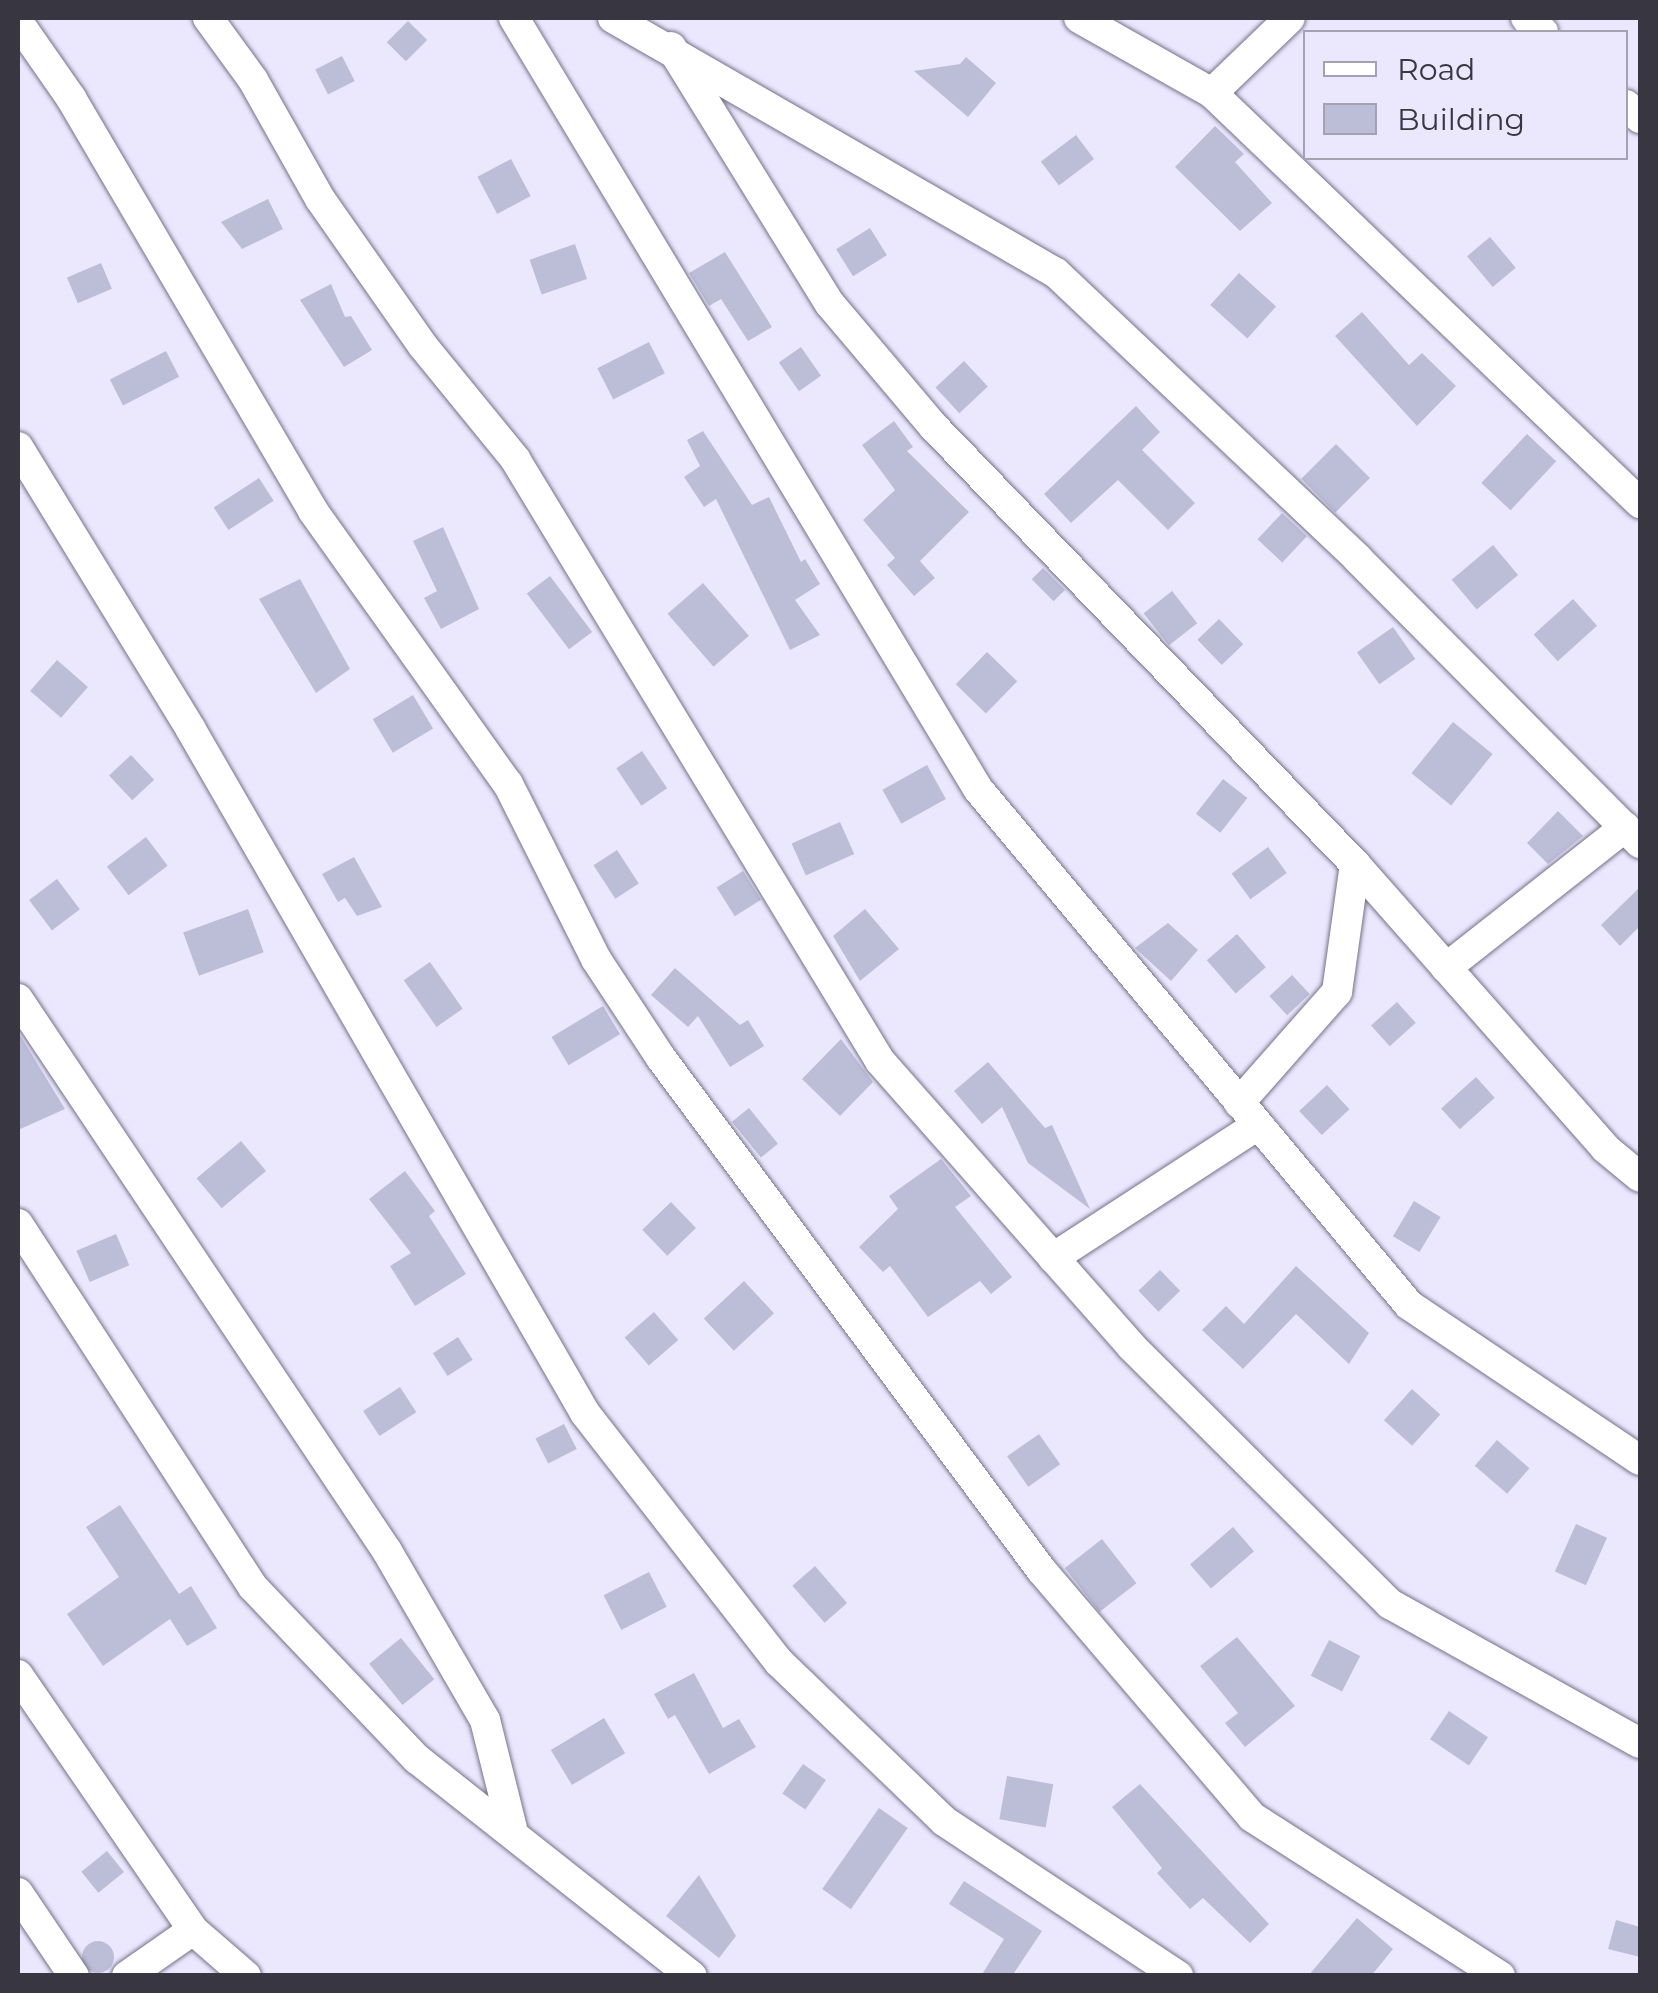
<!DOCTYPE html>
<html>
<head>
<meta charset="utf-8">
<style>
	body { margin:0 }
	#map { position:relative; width:1658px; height:1993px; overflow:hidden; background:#ebe8fe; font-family:Montserrat,sans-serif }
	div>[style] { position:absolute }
	.building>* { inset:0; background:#bcbed8; transform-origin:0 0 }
	.round { border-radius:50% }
	.roads { filter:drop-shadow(0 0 2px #757189) drop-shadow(0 0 2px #757189) }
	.street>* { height:30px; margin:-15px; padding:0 15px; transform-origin:15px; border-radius:15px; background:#fff }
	span { translate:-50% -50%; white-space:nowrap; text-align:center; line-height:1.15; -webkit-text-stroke:8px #ebe8fe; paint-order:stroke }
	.frame { position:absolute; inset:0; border:20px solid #383641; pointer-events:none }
	.legend { position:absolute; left:1303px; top:30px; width:325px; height:130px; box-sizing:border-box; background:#ebe8fe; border:2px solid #a3a1b2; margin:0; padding:12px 18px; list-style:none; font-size:30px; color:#383641 }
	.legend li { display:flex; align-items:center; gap:20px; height:50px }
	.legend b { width:50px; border:2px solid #a3a1b2 }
</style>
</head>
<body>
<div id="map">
	<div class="building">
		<div style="left:408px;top:21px;width:27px;height:30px;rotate:45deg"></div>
		<div style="left:342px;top:56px;width:28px;height:30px;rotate:63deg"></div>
		<div style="clip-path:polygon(966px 57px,996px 83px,968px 117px,914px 71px,960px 64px)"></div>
		<div style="clip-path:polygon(1215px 126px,1244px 154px,1235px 162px,1272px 203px,1240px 231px,1175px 167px)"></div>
		<div style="left:1076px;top:135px;width:30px;height:44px;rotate:53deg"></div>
		<div style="left:511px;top:159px;width:42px;height:38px;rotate:62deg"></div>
		<div style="clip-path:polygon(268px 199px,283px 229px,242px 249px,221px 222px)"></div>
		<div style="left:870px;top:228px;width:32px;height:40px;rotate:58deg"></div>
		<div style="left:1490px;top:237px;width:40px;height:30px;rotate:50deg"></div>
		<div style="left:575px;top:244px;width:37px;height:48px;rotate:71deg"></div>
		<div style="clip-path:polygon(725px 252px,772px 327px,748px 341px,721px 299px,709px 306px,689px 273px)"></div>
		<div style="left:101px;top:263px;width:28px;height:37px;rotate:67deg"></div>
		<div style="left:1239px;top:273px;width:50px;height:43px;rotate:42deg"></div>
		<div style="clip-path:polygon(331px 284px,345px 317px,351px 316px,372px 350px,344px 367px,300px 300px)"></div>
		<div style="clip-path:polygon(1362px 312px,1409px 365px,1422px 353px,1456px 386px,1417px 426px,1335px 336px)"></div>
		<div style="left:649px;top:342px;width:35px;height:58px;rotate:63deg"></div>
		<div style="left:801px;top:347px;width:35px;height:27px;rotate:55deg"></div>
		<div style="left:166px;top:351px;width:29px;height:63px;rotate:63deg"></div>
		<div style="left:964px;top:361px;width:35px;height:39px;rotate:47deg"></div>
		<div style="clip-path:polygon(1136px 406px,1160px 432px,1142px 450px,1195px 503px,1168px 530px,1118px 480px,1071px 523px,1044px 494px)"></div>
		<div style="clip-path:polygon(894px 421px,913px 447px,907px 451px,969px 512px,920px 561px,935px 578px,914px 596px,887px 565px,895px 558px,863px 520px,895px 490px,862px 445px)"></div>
		<div style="clip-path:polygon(703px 431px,752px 505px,769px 497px,801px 562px,805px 559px,820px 584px,795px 600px,820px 635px,790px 650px,716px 499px,704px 507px,684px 477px,700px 466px,687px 440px)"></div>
		<div style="left:1527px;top:434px;width:40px;height:67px;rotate:43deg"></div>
		<div style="left:1336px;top:444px;width:48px;height:49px;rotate:45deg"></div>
		<div style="left:259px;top:478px;width:27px;height:54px;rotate:57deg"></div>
		<div style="left:1282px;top:513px;width:34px;height:36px;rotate:43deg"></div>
		<div style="clip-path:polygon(443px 527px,479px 609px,441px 629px,424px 598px,437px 591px,413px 541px)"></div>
		<div style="left:1493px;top:545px;width:39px;height:54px;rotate:50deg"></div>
		<div style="left:1043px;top:568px;width:31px;height:16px;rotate:45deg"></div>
		<div style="left:550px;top:576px;width:70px;height:29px;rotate:53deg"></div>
		<div style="clip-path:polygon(300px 579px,350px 669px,316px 693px,259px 599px)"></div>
		<div style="left:703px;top:583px;width:70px;height:47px;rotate:49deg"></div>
		<div style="left:1172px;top:591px;width:41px;height:36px;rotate:52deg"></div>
		<div style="left:1573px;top:599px;width:36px;height:53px;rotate:48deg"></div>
		<div style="left:1219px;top:619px;width:35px;height:30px;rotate:46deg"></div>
		<div style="left:1393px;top:627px;width:39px;height:44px;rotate:55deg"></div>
		<div style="left:987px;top:652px;width:42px;height:45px;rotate:44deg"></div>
		<div style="left:57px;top:660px;width:41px;height:41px;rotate:41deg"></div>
		<div style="left:413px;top:695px;width:39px;height:47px;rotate:59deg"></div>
		<div style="left:1453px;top:722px;width:51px;height:66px;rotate:39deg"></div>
		<div style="left:642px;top:751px;width:45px;height:31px;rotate:56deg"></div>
		<div style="left:131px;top:755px;width:34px;height:30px;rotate:47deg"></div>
		<div style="left:927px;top:765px;width:39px;height:51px;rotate:61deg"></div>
		<div style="left:1223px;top:779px;width:31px;height:44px;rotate:38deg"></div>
		<div style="clip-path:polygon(1558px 811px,1583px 836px,1548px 864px,1527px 843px)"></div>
		<div style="left:840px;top:822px;width:35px;height:53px;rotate:66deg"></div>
		<div style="left:146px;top:837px;width:36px;height:49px;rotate:53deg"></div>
		<div style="left:1268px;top:847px;width:32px;height:45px;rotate:54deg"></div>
		<div style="left:617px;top:850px;width:40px;height:28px;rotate:57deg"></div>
		<div style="clip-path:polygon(354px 857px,382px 907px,357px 916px,345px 898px,338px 902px,322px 874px)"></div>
		<div style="left:743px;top:871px;width:34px;height:31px;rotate:58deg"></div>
		<div style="left:57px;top:879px;width:38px;height:35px;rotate:53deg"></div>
		<div style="clip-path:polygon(1640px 887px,1640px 926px,1620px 946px,1601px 925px)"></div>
		<div style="left:248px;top:909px;width:46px;height:69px;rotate:70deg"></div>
		<div style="clip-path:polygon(865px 909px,899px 949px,860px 981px,833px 936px)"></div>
		<div style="clip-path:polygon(1168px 923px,1198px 950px,1171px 981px,1135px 948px)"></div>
		<div style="left:1237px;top:934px;width:44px;height:40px;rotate:49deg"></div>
		<div style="left:430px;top:962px;width:57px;height:32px;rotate:55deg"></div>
		<div style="clip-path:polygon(675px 968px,740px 1025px,748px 1020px,764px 1046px,730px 1067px,698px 1016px,688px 1027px,651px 995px)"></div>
		<div style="left:1292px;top:975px;width:26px;height:31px;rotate:47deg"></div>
		<div style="left:1397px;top:1002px;width:28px;height:35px;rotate:48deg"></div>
		<div style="left:603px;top:1006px;width:33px;height:60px;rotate:59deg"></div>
		<div style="clip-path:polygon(18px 1032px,65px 1109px,18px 1130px)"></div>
		<div style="clip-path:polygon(841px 1039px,873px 1082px,840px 1116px,802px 1079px)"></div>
		<div style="clip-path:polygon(988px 1062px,1045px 1128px,1052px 1125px,1090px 1209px,1028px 1163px,1002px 1107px,982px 1124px,954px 1091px)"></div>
		<div style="left:1476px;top:1077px;width:28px;height:47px;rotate:48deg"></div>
		<div style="left:1327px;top:1085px;width:33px;height:38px;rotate:47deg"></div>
		<div style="left:749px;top:1108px;width:46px;height:22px;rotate:51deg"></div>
		<div style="left:241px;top:1141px;width:39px;height:58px;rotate:50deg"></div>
		<div style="clip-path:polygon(941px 1159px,971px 1196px,955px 1207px,1012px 1277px,991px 1294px,980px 1281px,928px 1317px,890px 1266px,883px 1272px,859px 1247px,898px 1209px,889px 1196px)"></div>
		<div style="clip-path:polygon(405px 1171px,435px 1211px,429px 1216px,466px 1274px,415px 1306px,390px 1266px,411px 1253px,369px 1199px)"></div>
		<div style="left:1414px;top:1201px;width:31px;height:41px;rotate:31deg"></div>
		<div style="left:671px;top:1202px;width:36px;height:40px;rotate:46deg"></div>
		<div style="left:116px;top:1234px;width:34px;height:43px;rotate:67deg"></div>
		<div style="clip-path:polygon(1296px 1266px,1369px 1333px,1349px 1364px,1296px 1314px,1243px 1369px,1202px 1330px,1226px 1306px,1244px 1324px)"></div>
		<div style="left:1160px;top:1270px;width:29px;height:30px;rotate:46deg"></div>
		<div style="left:744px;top:1281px;width:44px;height:55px;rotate:47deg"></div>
		<div style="left:654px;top:1312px;width:37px;height:39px;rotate:49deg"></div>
		<div style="left:458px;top:1337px;width:27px;height:30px;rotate:57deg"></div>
		<div style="left:400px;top:1387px;width:30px;height:44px;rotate:57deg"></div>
		<div style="left:1412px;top:1389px;width:38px;height:42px;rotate:42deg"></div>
		<div style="left:564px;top:1424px;width:28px;height:32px;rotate:63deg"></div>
		<div style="left:1039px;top:1434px;width:37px;height:39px;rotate:55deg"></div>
		<div style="left:1497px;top:1440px;width:43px;height:34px;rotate:41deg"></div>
		<div style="clip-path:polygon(120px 1505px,179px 1594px,191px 1586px,217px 1628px,187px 1646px,170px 1619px,103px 1666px,67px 1614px,119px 1577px,86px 1527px)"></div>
		<div style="left:1576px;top:1524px;width:34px;height:52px;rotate:24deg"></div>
		<div style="left:1233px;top:1527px;width:32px;height:57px;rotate:49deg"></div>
		<div style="left:1102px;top:1539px;width:56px;height:47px;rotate:52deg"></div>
		<div style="left:815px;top:1566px;width:49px;height:30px;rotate:49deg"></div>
		<div style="left:649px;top:1572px;width:39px;height:51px;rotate:63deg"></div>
		<div style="clip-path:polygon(1237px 1637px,1295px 1706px,1245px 1747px,1225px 1723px,1238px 1713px,1200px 1666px)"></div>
		<div style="left:401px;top:1638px;width:53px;height:41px;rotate:51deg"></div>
		<div style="left:1329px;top:1640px;width:35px;height:40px;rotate:27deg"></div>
		<div style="clip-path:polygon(694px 1673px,723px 1728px,739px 1719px,756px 1747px,709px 1774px,675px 1715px,668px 1719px,654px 1694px)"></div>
		<div style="left:1449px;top:1711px;width:47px;height:34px;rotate:34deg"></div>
		<div style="left:604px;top:1718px;width:41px;height:62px;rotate:59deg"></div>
		<div style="left:803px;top:1764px;width:28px;height:36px;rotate:35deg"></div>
		<div style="left:1007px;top:1776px;width:47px;height:44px;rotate:10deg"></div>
		<div style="clip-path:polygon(1140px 1784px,1269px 1924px,1250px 1943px,1203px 1898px,1190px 1909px,1157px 1873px,1162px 1868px,1112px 1807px)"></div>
		<div style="left:879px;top:1808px;width:35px;height:99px;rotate:35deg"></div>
		<div style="left:107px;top:1851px;width:27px;height:33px;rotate:51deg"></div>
		<div style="clip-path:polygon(699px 1875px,736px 1936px,719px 1958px,666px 1916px)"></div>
		<div style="clip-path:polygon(964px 1881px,1042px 1931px,1012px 1976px,981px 1976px,1004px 1939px,949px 1904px)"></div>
		<div style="clip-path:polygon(1357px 1918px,1393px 1949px,1371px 1976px,1308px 1976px)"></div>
		<div style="clip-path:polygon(1616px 1920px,1640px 1927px,1640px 1957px,1608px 1949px)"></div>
		<div class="round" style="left:82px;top:1941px;width:32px;height:32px"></div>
	</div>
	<div class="roads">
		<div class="street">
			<div style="left:208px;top:18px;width:77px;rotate:54deg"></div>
			<div style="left:253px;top:80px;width:137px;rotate:60.6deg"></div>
			<div style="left:320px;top:199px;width:179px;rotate:55deg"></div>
			<div style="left:423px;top:346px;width:146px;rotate:50.8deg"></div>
			<div style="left:515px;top:459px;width:704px;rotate:58.77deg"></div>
			<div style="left:880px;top:1061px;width:380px;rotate:48.6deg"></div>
			<div style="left:1131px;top:1346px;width:366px;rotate:44.9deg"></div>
			<div style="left:1390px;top:1604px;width:286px;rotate:29.1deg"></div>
			<div style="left:514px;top:18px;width:900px;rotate:58.96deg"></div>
			<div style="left:978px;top:789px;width:672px;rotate:50.13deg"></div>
			<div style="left:1409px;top:1305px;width:278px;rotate:33.9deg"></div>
			<div style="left:613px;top:18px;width:511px;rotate:29.93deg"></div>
			<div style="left:1056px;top:273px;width:415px;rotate:43.4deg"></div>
			<div style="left:1357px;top:558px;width:402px;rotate:45.2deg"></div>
			<div style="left:1079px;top:18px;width:153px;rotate:29.4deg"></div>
			<div style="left:1212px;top:93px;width:593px;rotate:43.77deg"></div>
			<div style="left:1526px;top:18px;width:22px;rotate:39deg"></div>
			<div style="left:18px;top:22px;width:93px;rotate:55.1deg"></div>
			<div style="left:71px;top:98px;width:479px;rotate:59.6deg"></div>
			<div style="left:313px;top:511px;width:335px;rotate:54.5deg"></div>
			<div style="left:508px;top:784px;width:196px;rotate:63.3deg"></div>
			<div style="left:596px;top:959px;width:118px;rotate:56.7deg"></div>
			<div style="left:661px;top:1058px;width:639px;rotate:53.4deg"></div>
			<div style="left:1042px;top:1571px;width:323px;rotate:49.5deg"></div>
			<div style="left:1252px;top:1817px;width:295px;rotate:32.7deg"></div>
			<div style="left:671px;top:47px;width:302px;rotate:58.3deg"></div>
			<div style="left:830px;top:304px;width:161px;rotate:49.8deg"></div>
			<div style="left:934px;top:427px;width:607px;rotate:46.07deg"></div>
			<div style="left:1355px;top:864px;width:378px;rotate:48.6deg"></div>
			<div style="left:1605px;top:1148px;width:45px;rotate:39.6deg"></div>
			<div style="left:1212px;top:93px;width:108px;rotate:-43.9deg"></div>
			<div style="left:1626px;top:105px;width:19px;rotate:43deg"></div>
			<div style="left:18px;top:447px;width:329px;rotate:58.5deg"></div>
			<div style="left:190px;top:728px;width:791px;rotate:60.03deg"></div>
			<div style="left:585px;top:1413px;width:316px;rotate:52.1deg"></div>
			<div style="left:779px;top:1662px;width:229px;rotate:43.9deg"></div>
			<div style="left:944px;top:1821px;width:281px;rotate:33.5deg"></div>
			<div style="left:1446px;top:968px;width:228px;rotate:-38.2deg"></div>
			<div style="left:18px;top:999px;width:664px;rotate:56.24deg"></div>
			<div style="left:387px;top:1551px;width:195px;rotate:59.9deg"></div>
			<div style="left:485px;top:1720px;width:111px;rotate:76deg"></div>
			<div style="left:1239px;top:1103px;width:148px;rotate:-48.6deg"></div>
			<div style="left:1337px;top:992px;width:129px;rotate:-82deg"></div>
			<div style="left:18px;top:1224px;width:432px;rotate:57.1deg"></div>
			<div style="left:253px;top:1587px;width:238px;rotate:46.4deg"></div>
			<div style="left:417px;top:1759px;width:350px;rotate:38.3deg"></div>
			<div style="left:1053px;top:1258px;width:244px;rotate:-33deg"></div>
			<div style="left:18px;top:1675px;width:309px;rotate:55.5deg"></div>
			<div style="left:193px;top:1930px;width:70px;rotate:41deg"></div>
			<div style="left:18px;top:1893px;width:100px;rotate:56deg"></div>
			<div style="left:127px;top:1976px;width:80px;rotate:-34.9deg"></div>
		</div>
	</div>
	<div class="frame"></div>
	<ul class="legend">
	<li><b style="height:12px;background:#fff"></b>Road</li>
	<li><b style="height:28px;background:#bcbed8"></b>Building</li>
	</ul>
</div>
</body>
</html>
